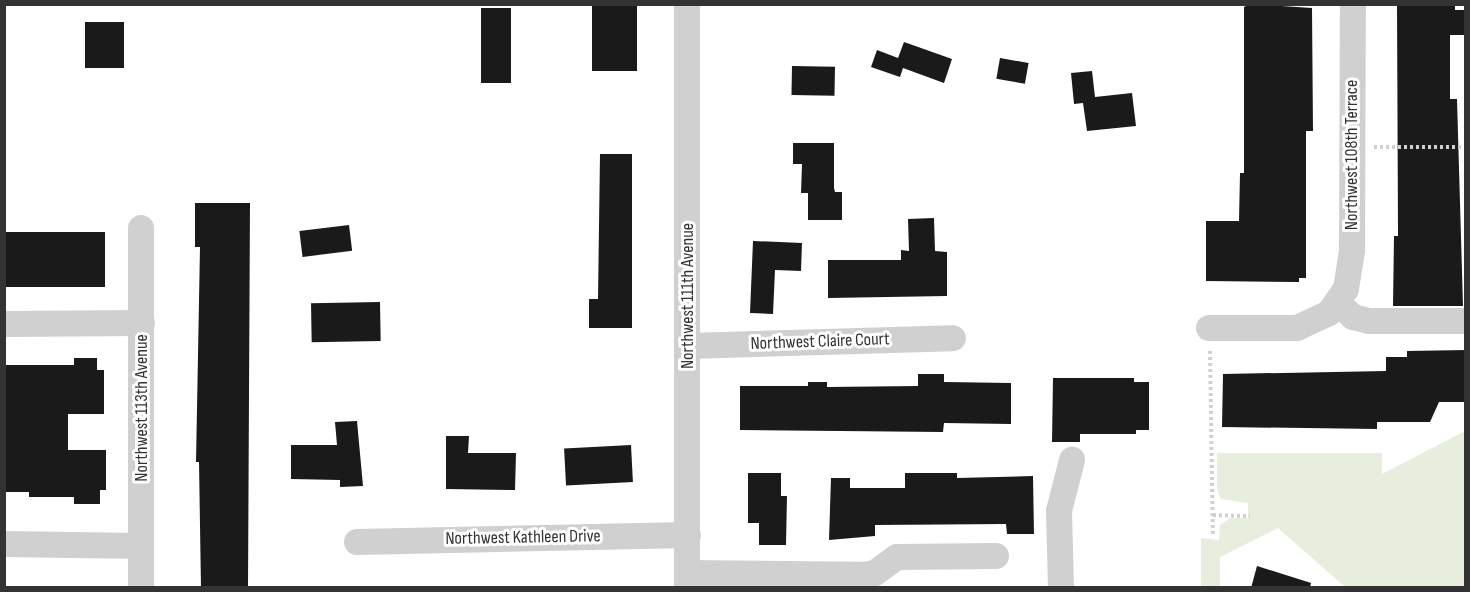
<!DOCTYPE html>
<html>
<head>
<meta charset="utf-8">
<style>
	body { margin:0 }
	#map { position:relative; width:1470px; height:592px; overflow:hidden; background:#fff; font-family:"Sofia Sans Condensed",sans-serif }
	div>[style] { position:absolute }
	.green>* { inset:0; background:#e8eede }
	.building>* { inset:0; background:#1a1a1a; transform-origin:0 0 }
	.path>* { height:4px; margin-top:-2px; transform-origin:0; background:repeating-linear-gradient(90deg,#d0d0d0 0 3px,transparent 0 6px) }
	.minor>* { height:26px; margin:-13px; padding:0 13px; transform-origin:13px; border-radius:13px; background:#d0d0d0 }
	span { translate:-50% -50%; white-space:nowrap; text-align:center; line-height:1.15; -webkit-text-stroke:6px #fff; paint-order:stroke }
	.street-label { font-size:18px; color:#333 }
	.frame { position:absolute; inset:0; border:6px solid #333; pointer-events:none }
</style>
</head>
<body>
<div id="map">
	<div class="green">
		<div style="clip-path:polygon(1465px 431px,1465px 587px,1345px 587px,1278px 528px,1220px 557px,1220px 587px,1201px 587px,1201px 538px,1219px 540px,1220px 525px,1230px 518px,1248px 518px,1248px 503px,1221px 499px,1217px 489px,1217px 453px,1382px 453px,1382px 474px)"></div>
	</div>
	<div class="building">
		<div style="left:592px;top:4px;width:45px;height:67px"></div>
		<div style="clip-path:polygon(1250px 4px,1312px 8px,1313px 131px,1306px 131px,1306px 278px,1299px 278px,1299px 282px,1206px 281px,1206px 221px,1239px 221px,1240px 173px,1244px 173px,1244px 7px)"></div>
		<div style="clip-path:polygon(1401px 4px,1455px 4px,1455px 10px,1466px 10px,1466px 35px,1450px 35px,1450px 99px,1457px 99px,1463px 306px,1393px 306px,1394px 236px,1398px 236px,1397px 6px)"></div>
		<div style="left:481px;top:8px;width:30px;height:75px"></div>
		<div style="left:85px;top:22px;width:39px;height:46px"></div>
		<div style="clip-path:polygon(904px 42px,952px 59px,944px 83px,903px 68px,900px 77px,871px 67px,877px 50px,898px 58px)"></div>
		<div style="left:1000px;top:58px;width:29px;height:21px;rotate:10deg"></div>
		<div style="left:792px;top:66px;width:43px;height:29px;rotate:1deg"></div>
		<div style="clip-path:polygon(1092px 71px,1095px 97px,1132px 93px,1136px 126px,1087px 131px,1083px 103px,1074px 104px,1071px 73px)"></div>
		<div style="clip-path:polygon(793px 143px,834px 143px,834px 188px,835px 192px,842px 192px,842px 220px,808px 220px,808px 193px,801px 193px,802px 164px,793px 164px)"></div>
		<div style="clip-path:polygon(600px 154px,632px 154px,632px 328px,589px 328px,589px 299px,598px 299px)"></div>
		<div style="clip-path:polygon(195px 203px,250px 203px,248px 588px,201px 588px,199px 462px,196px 462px,200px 247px,195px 247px)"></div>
		<div style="clip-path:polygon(934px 218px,935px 251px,947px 252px,947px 296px,828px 298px,828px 260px,901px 260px,901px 250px,909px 251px,908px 219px)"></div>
		<div style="left:349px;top:225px;width:26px;height:50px;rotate:83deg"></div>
		<div style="left:105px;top:232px;width:55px;height:101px;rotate:90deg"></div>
		<div style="clip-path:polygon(753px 241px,802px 243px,801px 271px,775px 270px,773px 314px,750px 313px)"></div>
		<div style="left:380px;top:302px;width:39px;height:69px;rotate:89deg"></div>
		<div style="clip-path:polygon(1466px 350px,1466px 402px,1439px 402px,1430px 422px,1377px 422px,1377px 429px,1222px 427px,1223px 374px,1386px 371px,1386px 357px,1407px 357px,1407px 351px)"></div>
		<div style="clip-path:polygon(74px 358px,97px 358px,97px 370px,104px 370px,104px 414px,68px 414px,68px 450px,106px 450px,106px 490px,100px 490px,100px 504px,74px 504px,74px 497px,29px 497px,29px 492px,4px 492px,4px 365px,74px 365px)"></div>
		<div style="clip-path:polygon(918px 374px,944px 374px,944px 382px,1011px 383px,1011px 424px,944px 423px,943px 432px,740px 430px,740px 386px,808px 386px,808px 382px,827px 382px,827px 387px,918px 386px)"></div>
		<div style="clip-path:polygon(1053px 378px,1134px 378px,1134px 382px,1149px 382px,1149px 430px,1136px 430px,1136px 434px,1080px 434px,1080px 442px,1052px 442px)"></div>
		<div style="clip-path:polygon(357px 421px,363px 486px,340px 487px,340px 480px,291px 479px,291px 445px,337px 445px,335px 422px)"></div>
		<div style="clip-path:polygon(446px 436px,469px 436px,468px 453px,516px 453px,515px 490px,446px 489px)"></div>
		<div style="left:631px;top:445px;width:37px;height:67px;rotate:87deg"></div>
		<div style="clip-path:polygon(748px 473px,781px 473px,781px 496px,787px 496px,786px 545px,759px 545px,759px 523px,748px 523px)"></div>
		<div style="clip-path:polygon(905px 473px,957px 473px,957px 478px,1033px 476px,1034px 534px,1007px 534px,1006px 524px,875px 525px,875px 536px,829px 540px,831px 478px,850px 478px,850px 488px,905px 488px)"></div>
		<div style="clip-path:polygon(1257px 566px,1311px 583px,1310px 588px,1251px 588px)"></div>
	</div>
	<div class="path">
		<div style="left:1374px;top:147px;width:92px"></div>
		<div style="left:1210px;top:351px;width:186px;rotate:89.1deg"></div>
		<div style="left:1213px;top:515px;width:37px;rotate:2deg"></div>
	</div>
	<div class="minor">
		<div style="left:687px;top:4px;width:584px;rotate:90deg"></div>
		<div style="left:1338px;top:303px;width:21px;rotate:43deg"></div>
		<div style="left:1353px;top:317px;width:16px;rotate:14deg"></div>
		<div style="left:1369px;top:321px;width:97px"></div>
		<div style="left:4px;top:324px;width:138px;rotate:-0.4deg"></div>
		<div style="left:1209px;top:328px;width:88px"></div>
		<div style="left:1297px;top:328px;width:35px;rotate:-25deg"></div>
		<div style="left:1329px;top:313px;width:29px;rotate:-55deg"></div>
		<div style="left:1346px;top:289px;width:39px;rotate:-81deg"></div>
		<div style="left:1352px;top:250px;width:246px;rotate:-89.8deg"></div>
		<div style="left:688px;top:346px;width:265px;rotate:-1.7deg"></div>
		<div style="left:357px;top:542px;width:331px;rotate:-1.2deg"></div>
		<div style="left:4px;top:544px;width:137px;rotate:0.8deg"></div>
		<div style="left:687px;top:573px;width:178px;rotate:0.6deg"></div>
		<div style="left:865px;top:575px;width:10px;rotate:-11deg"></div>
		<div style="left:875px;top:573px;width:27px;rotate:-36deg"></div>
		<div style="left:897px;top:557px;width:99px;rotate:-0.6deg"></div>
		<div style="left:141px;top:588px;width:360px;rotate:-90deg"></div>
		<div style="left:1061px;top:588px;width:77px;rotate:-91.5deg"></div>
		<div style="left:1059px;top:511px;width:53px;rotate:-75.7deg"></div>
	</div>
	<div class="street-label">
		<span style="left:1352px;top:155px;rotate:-90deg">Northwest 108th Terrace</span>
		<span style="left:688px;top:296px;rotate:-90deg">Northwest 111th Avenue</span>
		<span style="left:820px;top:342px;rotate:-2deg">Northwest Claire Court</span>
		<span style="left:142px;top:408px;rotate:-90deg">Northwest 113th Avenue</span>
		<span style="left:523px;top:538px;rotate:-1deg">Northwest Kathleen Drive</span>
	</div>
	<div class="frame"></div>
</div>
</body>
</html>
